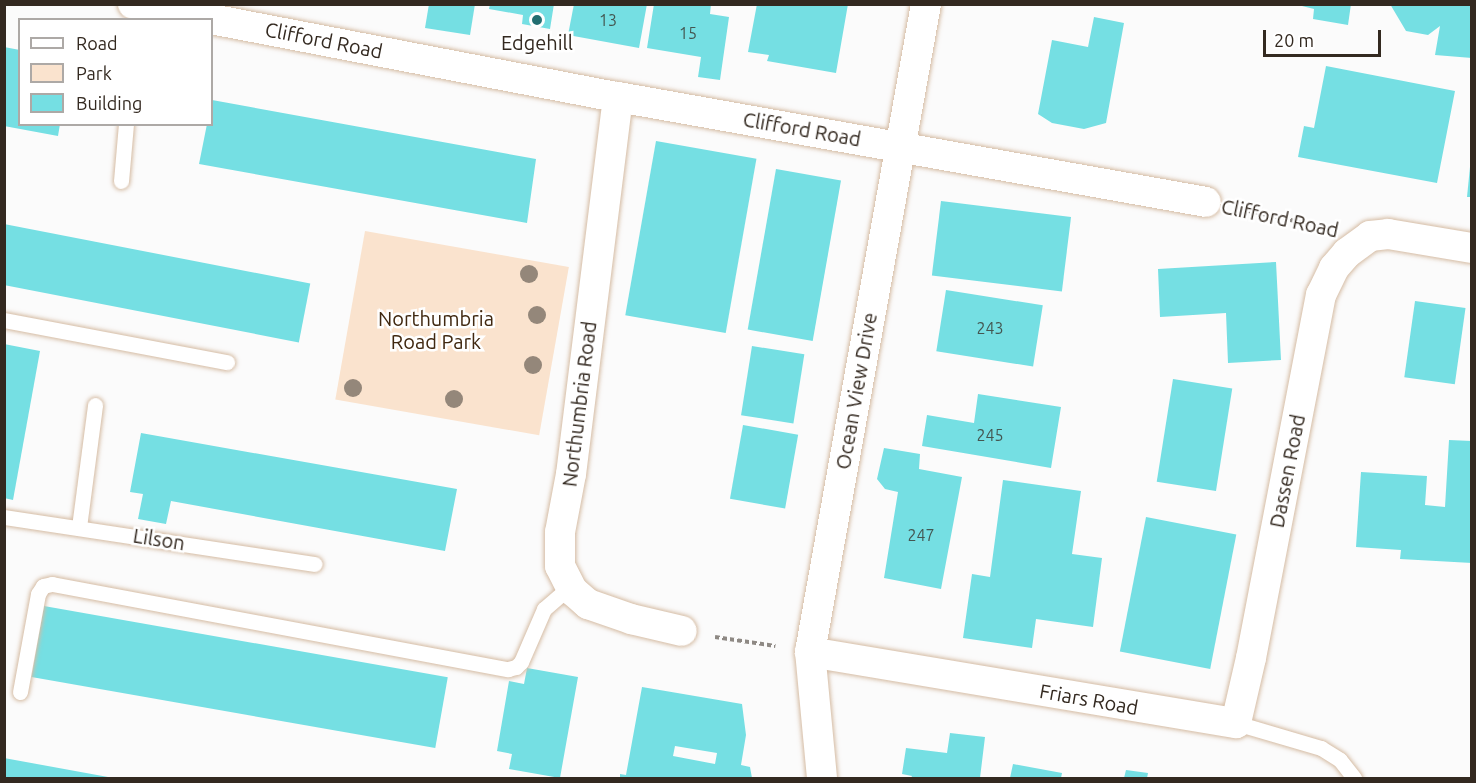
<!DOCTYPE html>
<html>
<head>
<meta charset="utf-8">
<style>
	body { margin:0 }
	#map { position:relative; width:1476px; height:783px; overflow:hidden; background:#fbfbfb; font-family:Ubuntu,sans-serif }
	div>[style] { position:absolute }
	.green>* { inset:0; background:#fae3ce; transform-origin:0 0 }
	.building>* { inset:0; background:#75dfe3; transform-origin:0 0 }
	.path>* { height:4px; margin-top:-2px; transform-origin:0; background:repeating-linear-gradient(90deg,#8e8984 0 4.5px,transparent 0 7.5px) }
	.roads { filter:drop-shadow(0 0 2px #d5bca4) drop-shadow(0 0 2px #d5bca4) }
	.service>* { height:15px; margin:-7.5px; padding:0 7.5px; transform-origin:7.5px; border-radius:7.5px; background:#fff }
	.minor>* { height:30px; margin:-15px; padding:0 15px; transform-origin:15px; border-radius:15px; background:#fff }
	.trees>* { width:18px; height:18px; margin:-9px; border-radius:50%; background:#94877a }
	.dots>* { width:16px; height:16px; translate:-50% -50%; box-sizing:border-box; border:3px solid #fff; border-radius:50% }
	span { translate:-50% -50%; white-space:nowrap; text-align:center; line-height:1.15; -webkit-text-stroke:5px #fff; paint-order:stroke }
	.number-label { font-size:16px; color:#445651 }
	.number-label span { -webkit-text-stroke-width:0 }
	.street-label { font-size:20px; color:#332920 }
	.poi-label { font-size:20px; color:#332920 }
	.park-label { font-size:20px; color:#402810 }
	.frame { position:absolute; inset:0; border:6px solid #332920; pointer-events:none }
	.legend { position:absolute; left:18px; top:18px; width:195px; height:108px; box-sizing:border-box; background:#fff; border:2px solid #ada9a6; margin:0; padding:8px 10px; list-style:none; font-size:18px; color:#332920 }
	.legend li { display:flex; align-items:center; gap:12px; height:30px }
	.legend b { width:30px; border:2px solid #ada9a6 }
	.scale { position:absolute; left:1263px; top:30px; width:118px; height:27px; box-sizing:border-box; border:3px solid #332920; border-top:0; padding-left:8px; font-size:18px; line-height:21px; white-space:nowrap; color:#332920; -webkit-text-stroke:4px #fff; paint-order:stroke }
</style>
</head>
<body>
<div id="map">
	<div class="green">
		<div style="left:365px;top:231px;width:207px;height:171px;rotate:10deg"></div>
	</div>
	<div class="building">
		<div style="clip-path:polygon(429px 4px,475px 4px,470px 35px,425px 28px)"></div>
		<div style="clip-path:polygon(490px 4px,554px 4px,550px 29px,522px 24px,523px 15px,489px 9px)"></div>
		<div style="clip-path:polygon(574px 4px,647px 4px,639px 48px,568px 35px)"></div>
		<div style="clip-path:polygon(654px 4px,711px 4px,710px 14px,729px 17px,720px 80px,698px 77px,701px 57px,647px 48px)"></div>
		<div style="clip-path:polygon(757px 4px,848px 4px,836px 73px,767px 61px,769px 55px,748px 52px)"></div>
		<div style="clip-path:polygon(1294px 4px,1351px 4px,1348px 25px,1313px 19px,1314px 9px)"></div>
		<div style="clip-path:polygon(1390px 4px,1472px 4px,1472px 58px,1435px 55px,1440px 26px,1428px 35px,1406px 31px)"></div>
		<div style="clip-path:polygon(1094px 17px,1124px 23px,1106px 123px,1084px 129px,1052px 123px,1038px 114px,1052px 40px,1088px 47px)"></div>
		<div style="clip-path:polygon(4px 47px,20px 50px,20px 124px,60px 124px,58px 136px,4px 126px)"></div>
		<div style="clip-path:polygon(1326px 66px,1455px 91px,1437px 183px,1298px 157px,1304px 126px,1314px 128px)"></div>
		<div style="clip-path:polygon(212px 100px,536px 159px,527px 223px,199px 164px,207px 124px,212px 124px)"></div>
		<div style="left:656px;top:141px;width:102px;height:177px;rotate:10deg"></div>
		<div style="clip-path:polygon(1470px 167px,1472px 167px,1472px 197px,1467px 197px)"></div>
		<div style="left:776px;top:169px;width:66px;height:163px;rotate:10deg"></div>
		<div style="left:941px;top:201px;width:131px;height:75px;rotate:7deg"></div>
		<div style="left:4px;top:224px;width:312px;height:60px;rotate:11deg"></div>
		<div style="clip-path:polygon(1276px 262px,1281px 360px,1228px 363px,1226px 313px,1160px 317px,1158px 269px)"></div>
		<div style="left:946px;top:290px;width:98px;height:62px;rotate:9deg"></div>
		<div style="left:1415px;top:301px;width:51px;height:77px;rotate:8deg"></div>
		<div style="clip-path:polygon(4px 344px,40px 351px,13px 500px,4px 498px)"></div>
		<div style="left:752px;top:346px;width:53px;height:70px;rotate:9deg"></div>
		<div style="left:1173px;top:379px;width:60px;height:104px;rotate:9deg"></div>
		<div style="clip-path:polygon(978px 394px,1061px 407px,1051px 468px,922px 446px,927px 415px,974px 423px)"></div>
		<div style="left:743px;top:425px;width:56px;height:75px;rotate:10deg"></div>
		<div style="clip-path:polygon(141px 433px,457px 489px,445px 551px,171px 501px,166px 524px,138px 519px,143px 494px,130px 492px)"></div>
		<div style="clip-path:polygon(1449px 440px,1472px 441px,1472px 563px,1400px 559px,1401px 550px,1356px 547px,1361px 472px,1427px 476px,1425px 505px,1445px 507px)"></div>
		<div style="clip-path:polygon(884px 448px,920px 454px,919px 469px,962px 477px,941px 589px,884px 578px,898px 492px,885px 489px,877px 479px)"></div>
		<div style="clip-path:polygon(1003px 480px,1081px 491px,1072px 554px,1102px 558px,1093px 627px,1036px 619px,1032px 648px,963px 638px,972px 574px,990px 577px)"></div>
		<div style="left:1146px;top:517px;width:92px;height:137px;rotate:11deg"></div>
		<div style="left:44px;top:606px;width:410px;height:72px;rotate:10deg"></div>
		<div style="clip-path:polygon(527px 668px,578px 677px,560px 778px,509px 769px,512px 754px,497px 751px,509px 681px,524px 684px)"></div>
		<div style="clip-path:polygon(evenodd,642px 687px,742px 704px,746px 735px,741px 765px,750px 767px,752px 778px,620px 778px,620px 774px,626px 775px,642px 687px,675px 746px,717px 753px,715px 764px,673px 756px,675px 746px)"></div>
		<div style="clip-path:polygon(950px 733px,985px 737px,980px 778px,911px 778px,912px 776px,902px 774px,906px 748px,947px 753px)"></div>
		<div style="clip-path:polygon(4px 758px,108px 777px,108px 778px,4px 778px)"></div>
		<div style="clip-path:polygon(1013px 764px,1062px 773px,1061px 778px,1010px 778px)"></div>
		<div style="clip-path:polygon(1126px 770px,1148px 773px,1147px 778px,1124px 778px)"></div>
	</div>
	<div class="path">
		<div style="left:1239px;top:209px;width:86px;rotate:12.1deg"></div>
		<div style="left:715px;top:637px;width:61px;rotate:8.5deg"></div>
	</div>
	<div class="roads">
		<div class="service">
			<div style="left:121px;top:181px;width:57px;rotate:-85deg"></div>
			<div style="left:4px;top:320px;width:227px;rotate:10.7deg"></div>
			<div style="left:4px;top:517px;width:314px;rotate:8.6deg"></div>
			<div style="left:79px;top:527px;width:123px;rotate:-82.5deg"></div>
			<div style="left:20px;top:692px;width:100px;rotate:-79.6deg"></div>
			<div style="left:38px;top:594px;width:9px;rotate:-58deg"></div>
			<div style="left:43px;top:586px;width:9px;rotate:-13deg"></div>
			<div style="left:52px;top:584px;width:464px;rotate:10.6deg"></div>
			<div style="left:508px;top:669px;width:8px;rotate:-14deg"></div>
			<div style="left:516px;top:667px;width:7px;rotate:-45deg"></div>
			<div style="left:521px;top:662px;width:58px;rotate:-66.5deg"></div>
			<div style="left:544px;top:609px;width:35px;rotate:-41deg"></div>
			<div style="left:1236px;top:723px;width:89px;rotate:16.4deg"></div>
			<div style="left:1321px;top:748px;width:22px;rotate:32deg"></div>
			<div style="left:1340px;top:760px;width:23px;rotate:52deg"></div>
		</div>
		<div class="minor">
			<div style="left:133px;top:4px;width:494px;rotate:10.9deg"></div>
			<div style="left:618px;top:97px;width:597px;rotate:10.12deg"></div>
			<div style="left:618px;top:97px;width:380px;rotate:97.1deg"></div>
			<div style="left:571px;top:474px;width:59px;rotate:100.7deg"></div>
			<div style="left:560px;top:532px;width:34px;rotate:90deg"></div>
			<div style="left:560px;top:566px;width:28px;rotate:63deg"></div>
			<div style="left:573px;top:591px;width:20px;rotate:41deg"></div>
			<div style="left:588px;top:604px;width:46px;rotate:19.2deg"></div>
			<div style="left:631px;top:619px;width:52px;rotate:13.2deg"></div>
			<div style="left:810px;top:652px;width:432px;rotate:9.5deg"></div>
			<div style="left:1236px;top:723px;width:67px;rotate:-77deg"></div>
			<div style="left:1251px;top:658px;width:370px;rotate:-79.1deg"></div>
			<div style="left:1321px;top:295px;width:30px;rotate:-64deg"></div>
			<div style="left:1334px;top:268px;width:20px;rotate:-49deg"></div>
			<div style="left:1347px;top:253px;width:29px;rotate:-36deg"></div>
			<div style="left:1370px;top:236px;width:18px;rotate:-6deg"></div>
			<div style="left:1388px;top:234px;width:85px;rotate:9.5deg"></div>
			<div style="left:822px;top:778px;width:127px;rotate:-95.4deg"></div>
			<div style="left:810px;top:652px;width:658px;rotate:-79.85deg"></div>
		</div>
	</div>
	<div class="trees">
		<div style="left:529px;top:274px"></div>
		<div style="left:537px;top:315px"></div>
		<div style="left:533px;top:365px"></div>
		<div style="left:353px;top:388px"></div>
		<div style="left:454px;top:399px"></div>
	</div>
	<div class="dots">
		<div style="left:537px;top:20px;background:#226e71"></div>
	</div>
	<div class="number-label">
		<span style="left:608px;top:20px">13</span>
		<span style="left:688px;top:33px">15</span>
		<span style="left:990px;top:328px">243</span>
		<span style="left:990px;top:435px">245</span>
		<span style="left:921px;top:535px">247</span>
	</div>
	<div class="street-label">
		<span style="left:324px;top:40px;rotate:11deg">Clifford Road</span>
		<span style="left:802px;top:129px;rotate:10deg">Clifford Road</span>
		<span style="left:1280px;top:218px;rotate:12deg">Clifford Road</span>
		<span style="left:856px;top:391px;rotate:-80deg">Ocean View Drive</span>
		<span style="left:579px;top:404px;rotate:-83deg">Northumbria Road</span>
		<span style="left:1287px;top:471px;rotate:-79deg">Dassen Road</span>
		<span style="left:159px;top:539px;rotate:9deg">Lilson</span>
		<span style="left:1089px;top:699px;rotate:10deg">Friars Road</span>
	</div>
	<div class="poi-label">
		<span style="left:537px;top:42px">Edgehill</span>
	</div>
	<div class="park-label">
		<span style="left:436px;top:330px">Northumbria<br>Road Park</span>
	</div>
	<div class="frame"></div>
	<ul class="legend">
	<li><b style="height:8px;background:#fff"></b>Road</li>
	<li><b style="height:16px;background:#fae3ce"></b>Park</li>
	<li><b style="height:16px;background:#75dfe3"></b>Building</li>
	</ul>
	<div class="scale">20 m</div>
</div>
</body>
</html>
